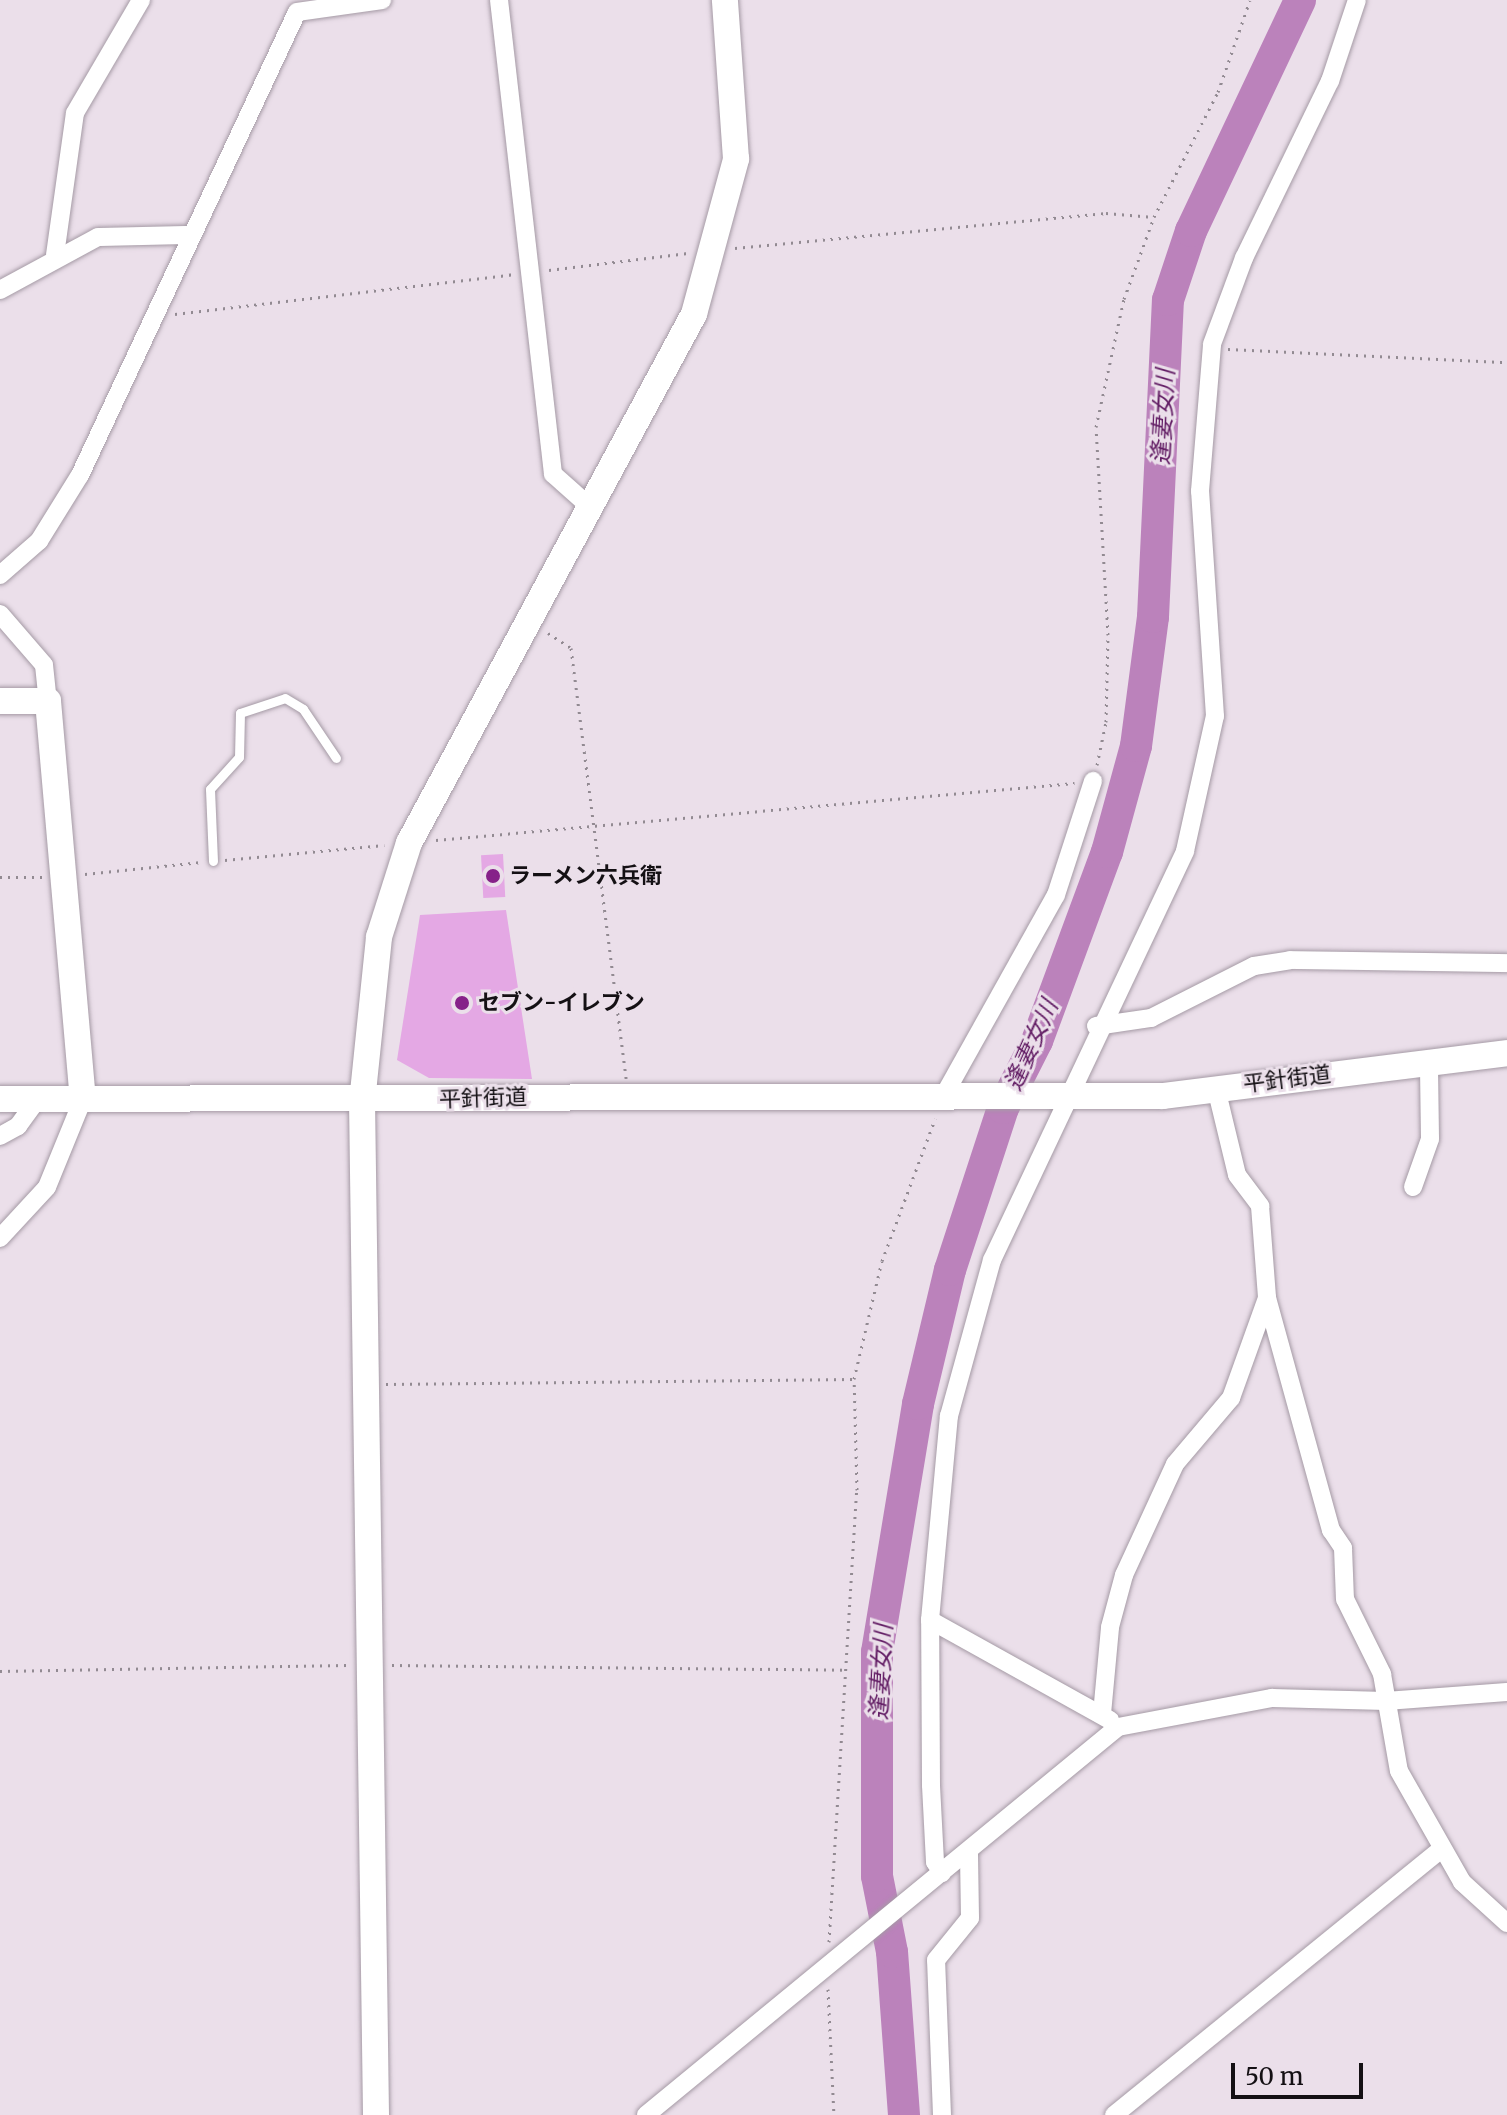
<!DOCTYPE html>
<html>
<head>
<meta charset="utf-8">
<style>
	body { margin:0 }
	#map { position:relative; width:1507px; height:2115px; overflow:hidden; background:#ebdfea; font-family:Merriweather,"Noto Sans JP",serif }
	div>[style] { position:absolute }
	.river>* { height:32px; margin:-16px; padding:0 16px; transform-origin:16px; border-radius:16px; background:#bb82bb }
	.building>* { inset:0; background:#e4a8e4; transform-origin:0 0 }
	.path>* { height:3px; margin-top:-1.5px; transform-origin:0; background:repeating-linear-gradient(90deg,#928a92 0 2px,transparent 0 8px) }
	.roads { filter:drop-shadow(0 0 2px #a59aa5) drop-shadow(0 0 2px #a59aa5) }
	.lane>* { height:9px; margin:-4.5px; padding:0 4.5px; transform-origin:4.5px; border-radius:4.5px; background:#fff }
	.street>* { height:18px; margin:-9px; padding:0 9px; transform-origin:9px; border-radius:9px; background:#fff }
	.secondary>* { height:26px; margin:-13px; padding:0 13px; transform-origin:13px; border-radius:13px; background:#fff }
	.dots>* { width:22px; height:22px; translate:-50% -50%; box-sizing:border-box; border:4px solid #ebdfea; border-radius:50% }
	span { translate:-50% -50%; white-space:nowrap; text-align:center; line-height:1.15; -webkit-text-stroke:6px #ebdfea; paint-order:stroke }
	.poi-label { font-size:22px; color:#141014; font-weight:700 }
	.left { translate:0 -50%; text-align:left }
	.street-label { font-size:22px; color:#141014 }
	.water-label { font-size:24px; color:#611b63; font-style:italic }
	.scale { position:absolute; left:1231px; top:2063px; width:132px; height:36px; box-sizing:border-box; border:4px solid #141014; border-top:0; padding-left:10px; font-size:24px; line-height:28px; white-space:nowrap; color:#141014; -webkit-text-stroke:6px #ebdfea; paint-order:stroke }
</style>
</head>
<body>
<div id="map">
	<div class="river">
		<div style="left:904px;top:2115px;width:163px;rotate:-94.2deg"></div>
		<div style="left:892px;top:1952px;width:77px;rotate:-101.2deg"></div>
		<div style="left:877px;top:1876px;width:224px;rotate:-90deg"></div>
		<div style="left:877px;top:1652px;width:251px;rotate:-80.6deg"></div>
		<div style="left:918px;top:1404px;width:138px;rotate:-76.6deg"></div>
		<div style="left:950px;top:1270px;width:170px;rotate:-71.9deg"></div>
		<div style="left:1003px;top:1108px;width:75px;rotate:-63.1deg"></div>
		<div style="left:1037px;top:1041px;width:202px;rotate:-69.7deg"></div>
		<div style="left:1107px;top:852px;width:110px;rotate:-74.7deg"></div>
		<div style="left:1136px;top:746px;width:130px;rotate:-82.5deg"></div>
		<div style="left:1153px;top:617px;width:317px;rotate:-87.3deg"></div>
		<div style="left:1168px;top:300px;width:73px;rotate:-71.6deg"></div>
		<div style="left:1191px;top:231px;width:255px;rotate:-64.7deg"></div>
	</div>
	<div class="building">
		<div style="left:503px;top:854px;width:43px;height:22px;rotate:87deg"></div>
		<div style="clip-path:polygon(506px 910px,532px 1079px,429px 1078px,397px 1060px,420px 915px)"></div>
	</div>
	<div class="path">
		<div style="left:735px;top:248px;width:373px;rotate:-5.4deg"></div>
		<div style="left:1106px;top:213px;width:48px;rotate:4.8deg"></div>
		<div style="left:549px;top:270px;width:140px;rotate:-7deg"></div>
		<div style="left:175px;top:314px;width:340px;rotate:-6.7deg"></div>
		<div style="left:1228px;top:349px;width:279px;rotate:2.7deg"></div>
		<div style="left:548px;top:633px;width:27px;rotate:33deg"></div>
		<div style="left:571px;top:648px;width:434px;rotate:82.7deg"></div>
		<div style="left:1097px;top:765px;width:44px;rotate:-78.2deg"></div>
		<div style="left:1106px;top:722px;width:87px;rotate:-88.7deg"></div>
		<div style="left:1108px;top:635px;width:208px;rotate:-93.3deg"></div>
		<div style="left:1096px;top:427px;width:131px;rotate:-77.7deg"></div>
		<div style="left:1124px;top:299px;width:87px;rotate:-69.9deg"></div>
		<div style="left:1154px;top:217px;width:140px;rotate:-62.9deg"></div>
		<div style="left:1218px;top:92px;width:97px;rotate:-70.8deg"></div>
		<div style="left:436px;top:840px;width:641px;rotate:-5.11deg"></div>
		<div style="left:225px;top:860px;width:160px;rotate:-5.4deg"></div>
		<div style="left:85px;top:874px;width:117px;rotate:-5.9deg"></div>
		<div style="left:0;top:877px;width:42px"></div>
		<div style="left:386px;top:1384px;width:468px;rotate:-0.6deg"></div>
		<div style="left:392px;top:1665px;width:455px;rotate:0.6deg"></div>
		<div style="left:0;top:1671px;width:348px;rotate:-1deg"></div>
		<div style="left:829px;top:1942px;width:453px;rotate:-86.5deg"></div>
		<div style="left:857px;top:1490px;width:111px;rotate:-91.5deg"></div>
		<div style="left:854px;top:1379px;width:121px;rotate:-76.7deg"></div>
		<div style="left:882px;top:1261px;width:152px;rotate:-69.5deg"></div>
		<div style="left:828px;top:1989px;width:126px;rotate:87.3deg"></div>
	</div>
	<div class="roads">
		<div class="lane">
			<div style="left:213px;top:861px;width:72px;rotate:-92.4deg"></div>
			<div style="left:210px;top:789px;width:43px;rotate:-47.8deg"></div>
			<div style="left:239px;top:757px;width:44px;rotate:-88.7deg"></div>
			<div style="left:240px;top:713px;width:47px;rotate:-18.4deg"></div>
			<div style="left:285px;top:698px;width:21px;rotate:31deg"></div>
			<div style="left:303px;top:709px;width:59px;rotate:56deg"></div>
		</div>
		<div class="street">
			<div style="left:499px;top:0;width:477px;rotate:83.5deg"></div>
			<div style="left:553px;top:474px;width:50px;rotate:41.7deg"></div>
			<div style="left:55px;top:255px;width:143px;rotate:-82deg"></div>
			<div style="left:75px;top:113px;width:131px;rotate:-59.7deg"></div>
			<div style="left:0;top:290px;width:111px;rotate:-28.4deg"></div>
			<div style="left:98px;top:237px;width:89px;rotate:-1.3deg"></div>
			<div style="left:0;top:575px;width:52px;rotate:-41.1deg"></div>
			<div style="left:39px;top:541px;width:78px;rotate:-58.2deg"></div>
			<div style="left:80px;top:475px;width:511px;rotate:-64.89deg"></div>
			<div style="left:297px;top:12px;width:86px;rotate:-8deg"></div>
			<div style="left:0;top:614px;width:67px;rotate:49.2deg"></div>
			<div style="left:44px;top:665px;width:36px;rotate:84deg"></div>
			<div style="left:1096px;top:1026px;width:56px;rotate:-8.3deg"></div>
			<div style="left:1151px;top:1018px;width:115px;rotate:-26.8deg"></div>
			<div style="left:1254px;top:966px;width:36px;rotate:-9deg"></div>
			<div style="left:1290px;top:960px;width:217px;rotate:0.8deg"></div>
			<div style="left:1216px;top:1088px;width:89px;rotate:76.4deg"></div>
			<div style="left:1237px;top:1175px;width:39px;rotate:53deg"></div>
			<div style="left:1260px;top:1206px;width:92px;rotate:85.6deg"></div>
			<div style="left:1267px;top:1298px;width:241px;rotate:74.6deg"></div>
			<div style="left:1331px;top:1530px;width:22px;rotate:56deg"></div>
			<div style="left:1343px;top:1548px;width:51px;rotate:87.8deg"></div>
			<div style="left:1345px;top:1599px;width:84px;rotate:63.7deg"></div>
			<div style="left:1382px;top:1674px;width:98px;rotate:80.1deg"></div>
			<div style="left:1399px;top:1771px;width:128px;rotate:60.4deg"></div>
			<div style="left:1462px;top:1882px;width:61px;rotate:42.3deg"></div>
			<div style="left:943px;top:1097px;width:231px;rotate:-60.8deg"></div>
			<div style="left:1056px;top:895px;width:120px;rotate:-72deg"></div>
			<div style="left:0;top:1136px;width:21px;rotate:-29deg"></div>
			<div style="left:18px;top:1126px;width:34px;rotate:-54deg"></div>
			<div style="left:1413px;top:1187px;width:51px;rotate:-70.5deg"></div>
			<div style="left:1430px;top:1139px;width:75px;rotate:-90.8deg"></div>
			<div style="left:0;top:1238px;width:69px;rotate:-47.3deg"></div>
			<div style="left:47px;top:1187px;width:95px;rotate:-67.8deg"></div>
			<div style="left:930px;top:1620px;width:206px;rotate:29.1deg"></div>
			<div style="left:1102px;top:1714px;width:87px;rotate:-84.7deg"></div>
			<div style="left:1110px;top:1627px;width:54px;rotate:-74.9deg"></div>
			<div style="left:1124px;top:1575px;width:122px;rotate:-65.3deg"></div>
			<div style="left:1175px;top:1464px;width:87px;rotate:-49.7deg"></div>
			<div style="left:1231px;top:1398px;width:106px;rotate:-70.2deg"></div>
			<div style="left:942px;top:1873px;width:13px;rotate:-122deg"></div>
			<div style="left:935px;top:1862px;width:77px;rotate:-93deg"></div>
			<div style="left:931px;top:1785px;width:165px;rotate:-90.3deg"></div>
			<div style="left:930px;top:1620px;width:205px;rotate:-84.7deg"></div>
			<div style="left:949px;top:1416px;width:162px;rotate:-74.6deg"></div>
			<div style="left:992px;top:1260px;width:452px;rotate:-64.7deg"></div>
			<div style="left:1185px;top:851px;width:138px;rotate:-77.5deg"></div>
			<div style="left:1215px;top:716px;width:225px;rotate:-93.8deg"></div>
			<div style="left:1200px;top:491px;width:147px;rotate:-85.3deg"></div>
			<div style="left:1212px;top:344px;width:92px;rotate:-69.6deg"></div>
			<div style="left:1244px;top:258px;width:197px;rotate:-64.1deg"></div>
			<div style="left:1330px;top:81px;width:85px;rotate:-71.6deg"></div>
			<div style="left:646px;top:2115px;width:611px;rotate:-39.42deg"></div>
			<div style="left:1118px;top:1727px;width:157px;rotate:-10.7deg"></div>
			<div style="left:1272px;top:1698px;width:114px;rotate:1.5deg"></div>
			<div style="left:1386px;top:1701px;width:121px;rotate:-4.3deg"></div>
			<div style="left:942px;top:2115px;width:155px;rotate:-92.2deg"></div>
			<div style="left:936px;top:1960px;width:54px;rotate:-51deg"></div>
			<div style="left:970px;top:1918px;width:66px;rotate:-90.9deg"></div>
			<div style="left:1114px;top:2115px;width:420px;rotate:-39.1deg"></div>
		</div>
		<div class="secondary">
			<div style="left:0;top:701px;width:48px"></div>
			<div style="left:48px;top:701px;width:400px;rotate:85deg"></div>
			<div style="left:0;top:1099px;width:1163px;rotate:-0.15deg"></div>
			<div style="left:1163px;top:1096px;width:347px;rotate:-7.1deg"></div>
			<div style="left:376px;top:2115px;width:1013px;rotate:-90.79deg"></div>
			<div style="left:362px;top:1102px;width:166px;rotate:-84.1deg"></div>
			<div style="left:379px;top:937px;width:99px;rotate:-72.3deg"></div>
			<div style="left:409px;top:843px;width:601px;rotate:-61.69deg"></div>
			<div style="left:694px;top:314px;width:161px;rotate:-74.8deg"></div>
			<div style="left:736px;top:159px;width:159px;rotate:-94deg"></div>
		</div>
	</div>
	<div class="dots">
		<div style="left:493px;top:876px;background:#862189"></div>
		<div style="left:462px;top:1003px;background:#862189"></div>
	</div>
	<div class="poi-label">
		<span class="left" style="left:509px;top:876px">ラーメン六兵衛</span>
		<span class="left" style="left:478px;top:1003px">セブン-イレブン</span>
	</div>
	<div class="street-label">
		<span style="left:1287px;top:1079px;rotate:-7deg">平針街道</span>
		<span style="left:483px;top:1098px;rotate:-2deg">平針街道</span>
	</div>
	<div class="water-label">
		<span style="left:1163px;top:417px;rotate:-87deg">逢妻女川</span>
		<span style="left:1031px;top:1045px;rotate:-66deg">逢妻女川</span>
		<span style="left:881px;top:1672px;rotate:-87deg">逢妻女川</span>
	</div>
	<div class="scale">50 m</div>
</div>
</body>
</html>
